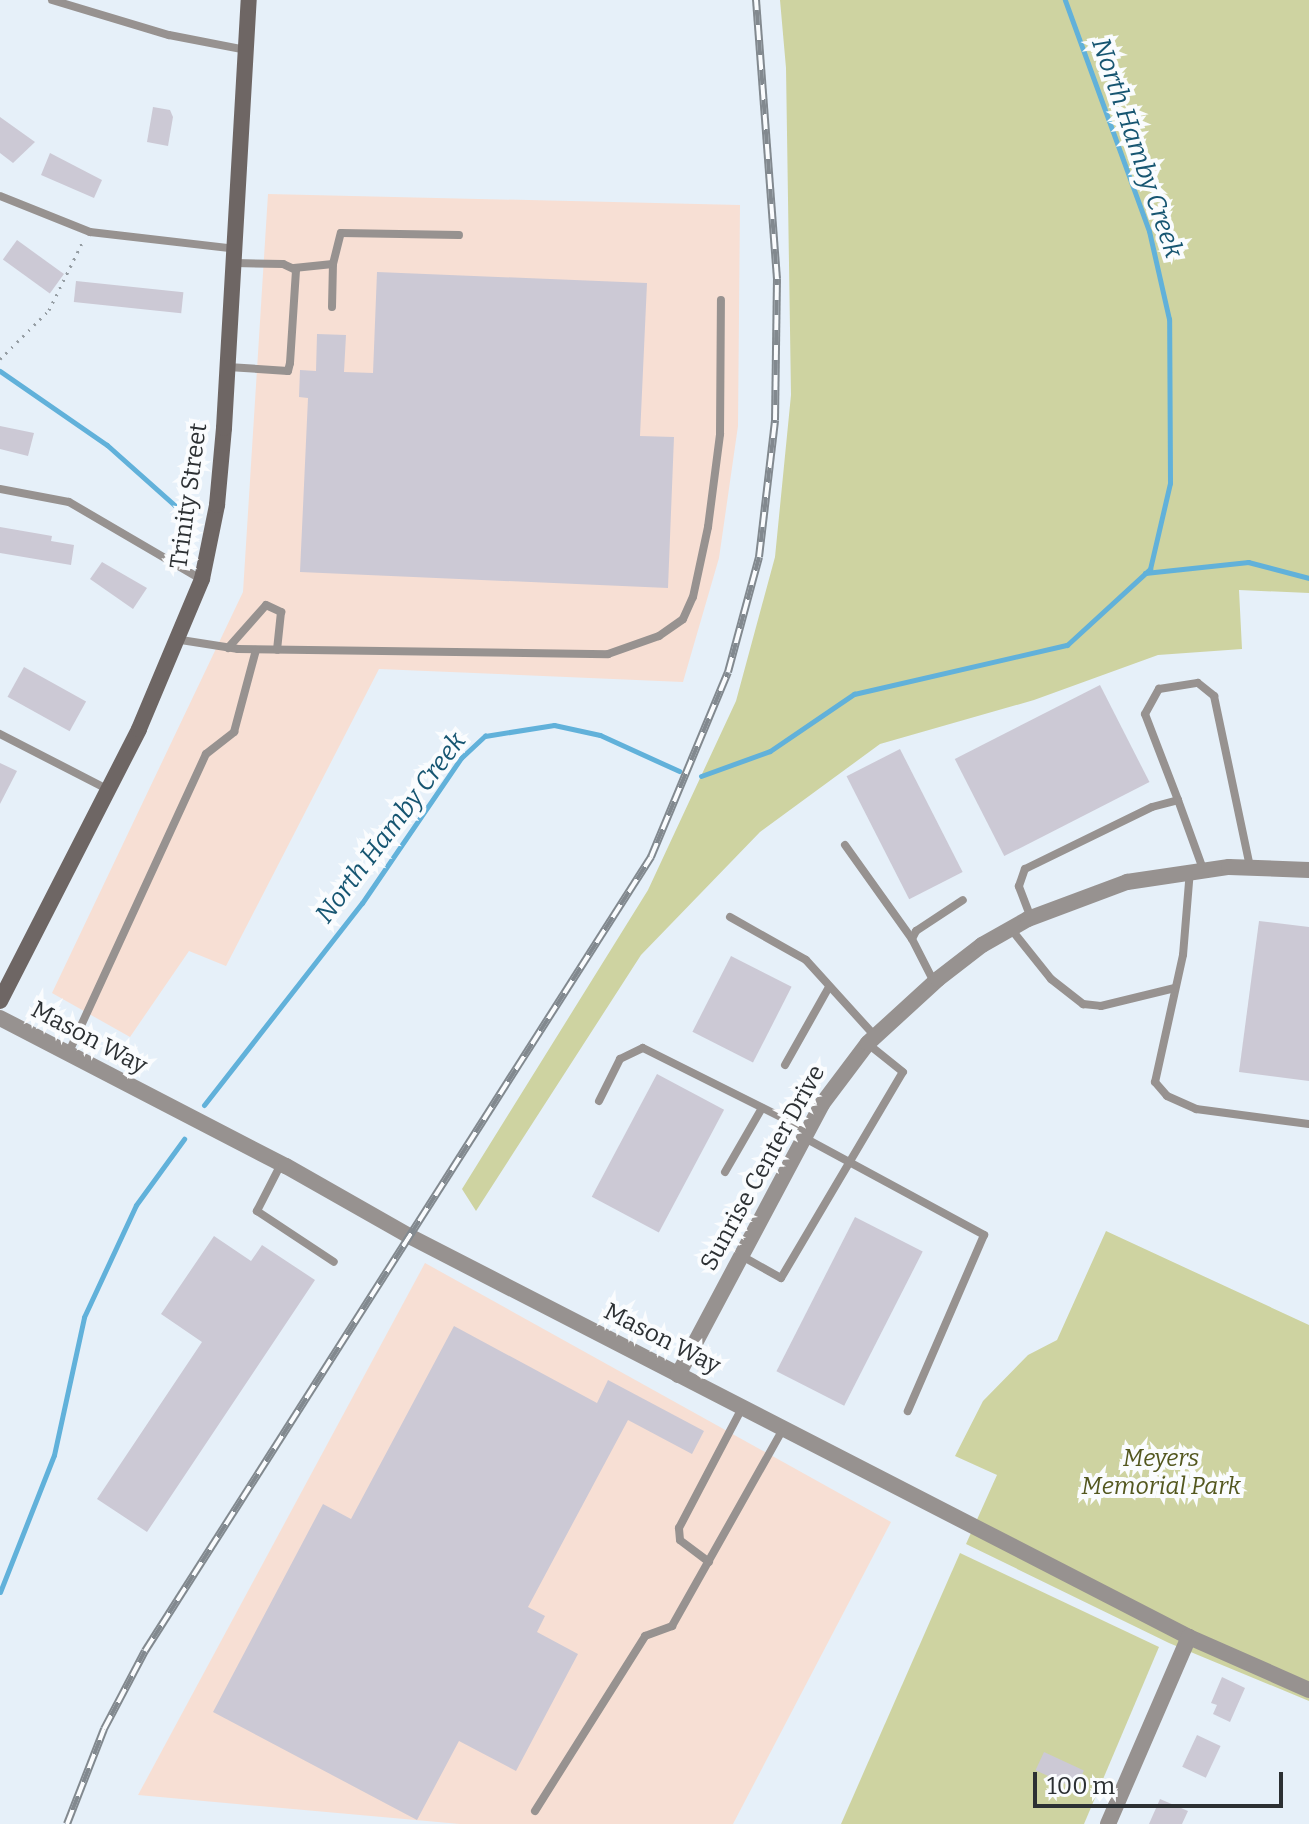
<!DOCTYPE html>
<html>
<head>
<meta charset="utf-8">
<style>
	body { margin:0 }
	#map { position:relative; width:1309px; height:1824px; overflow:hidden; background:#e6f0f9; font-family:Bitter,serif }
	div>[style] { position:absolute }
	.industrial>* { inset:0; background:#f7dfd4 }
	.green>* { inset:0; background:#ced3a1 }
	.stream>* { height:5px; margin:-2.5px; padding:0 2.5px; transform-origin:2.5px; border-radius:2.5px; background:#61b1da }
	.building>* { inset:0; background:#ccc9d5; transform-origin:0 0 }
	.path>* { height:3px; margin-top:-1.5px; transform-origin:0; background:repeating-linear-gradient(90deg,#959da3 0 2px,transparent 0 8px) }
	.lane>* { height:8px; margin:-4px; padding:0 4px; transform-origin:4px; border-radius:4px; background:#979290 }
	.street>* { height:16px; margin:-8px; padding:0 8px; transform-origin:8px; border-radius:8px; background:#979290 }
	.secondary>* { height:16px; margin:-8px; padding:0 8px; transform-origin:8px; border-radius:8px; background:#6e6664 }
	.rail>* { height:8px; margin-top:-4px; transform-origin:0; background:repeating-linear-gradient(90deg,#fafcfe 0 15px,#82898f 0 30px); box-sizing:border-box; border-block:2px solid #82898f }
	span { translate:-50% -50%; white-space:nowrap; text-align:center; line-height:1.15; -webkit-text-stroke:8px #fafcfe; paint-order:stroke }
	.street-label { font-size:24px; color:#2c3033 }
	.park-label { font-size:24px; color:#53571f; font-style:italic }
	.water-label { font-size:26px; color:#165571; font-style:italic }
	.scale { position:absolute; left:1033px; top:1772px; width:250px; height:36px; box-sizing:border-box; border:4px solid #2c3033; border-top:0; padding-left:10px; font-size:24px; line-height:28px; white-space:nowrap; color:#2c3033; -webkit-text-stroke:6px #fafcfe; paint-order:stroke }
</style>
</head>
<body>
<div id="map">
	<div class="industrial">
		<div style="clip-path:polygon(268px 194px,740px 205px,738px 426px,719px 558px,683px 682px,379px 669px,226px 966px,189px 951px,130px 1037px,52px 993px,243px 592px)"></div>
		<div style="clip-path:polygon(425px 1263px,891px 1522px,733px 1824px,460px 1824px,138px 1795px)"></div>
	</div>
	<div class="green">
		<div style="clip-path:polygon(780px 0,1309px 0,1309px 593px,1239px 590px,1242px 649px,1158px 655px,1034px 700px,880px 744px,760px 832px,641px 955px,476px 1211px,462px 1189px,648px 890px,736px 701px,775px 557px,791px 395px,786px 68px)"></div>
		<div style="clip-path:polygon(1106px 1231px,1309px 1325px,1309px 1701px,1169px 1643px,966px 1544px,997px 1475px,955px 1456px,983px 1401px,1028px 1355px,1057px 1340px)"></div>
		<div style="clip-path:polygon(960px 1553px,1159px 1647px,1084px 1824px,841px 1824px)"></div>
	</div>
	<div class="stream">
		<div style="left:0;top:371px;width:130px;rotate:34.7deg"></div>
		<div style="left:107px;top:445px;width:110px;rotate:41.7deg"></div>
		<div style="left:1145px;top:573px;width:104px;rotate:-6.1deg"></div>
		<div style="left:1248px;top:562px;width:63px;rotate:14.7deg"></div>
		<div style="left:701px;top:776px;width:73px;rotate:-19.9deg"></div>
		<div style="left:770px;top:751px;width:102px;rotate:-34.2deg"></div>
		<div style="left:854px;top:694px;width:219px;rotate:-13deg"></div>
		<div style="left:1067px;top:645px;width:113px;rotate:-42.5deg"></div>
		<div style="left:1150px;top:569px;width:88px;rotate:-76.9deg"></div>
		<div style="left:1170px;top:483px;width:164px;rotate:-90.3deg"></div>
		<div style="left:1169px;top:319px;width:90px;rotate:-102.8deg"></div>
		<div style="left:1149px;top:231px;width:246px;rotate:-110deg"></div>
		<div style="left:204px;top:1105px;width:256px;rotate:-52deg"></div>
		<div style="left:362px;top:903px;width:176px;rotate:-55.7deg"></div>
		<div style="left:461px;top:758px;width:33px;rotate:-43deg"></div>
		<div style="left:485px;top:736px;width:70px;rotate:-9.1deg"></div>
		<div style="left:554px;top:725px;width:47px;rotate:12.3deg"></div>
		<div style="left:600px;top:735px;width:87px;rotate:24.5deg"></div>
		<div style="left:0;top:1592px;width:147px;rotate:-68.5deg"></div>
		<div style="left:54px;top:1455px;width:141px;rotate:-77.7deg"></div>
		<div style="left:84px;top:1317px;width:123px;rotate:-65.1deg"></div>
		<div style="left:136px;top:1205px;width:82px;rotate:-54deg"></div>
	</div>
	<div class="building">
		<div style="clip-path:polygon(153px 107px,170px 110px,173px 117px,168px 146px,147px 142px)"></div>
		<div style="clip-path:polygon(0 117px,35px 142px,13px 163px,0 153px)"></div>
		<div style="clip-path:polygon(50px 153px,102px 180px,94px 198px,41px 175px)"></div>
		<div style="left:17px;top:240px;width:58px;height:24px;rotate:36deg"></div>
		<div style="clip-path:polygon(377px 272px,647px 283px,640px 436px,674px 437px,668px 588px,300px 572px,308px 398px,299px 397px,300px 370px,316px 371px,317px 334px,346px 335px,344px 372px,373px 373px)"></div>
		<div style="left:76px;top:281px;width:108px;height:21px;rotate:6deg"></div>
		<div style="clip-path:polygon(0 426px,34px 433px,28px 456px,0 449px)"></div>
		<div style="clip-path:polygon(0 527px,52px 536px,51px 541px,74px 545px,71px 565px,0 553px)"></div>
		<div style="clip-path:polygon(102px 562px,147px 588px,133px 609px,90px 579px)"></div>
		<div style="left:24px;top:667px;width:71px;height:34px;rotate:29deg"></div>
		<div style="left:1100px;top:685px;width:109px;height:163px;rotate:63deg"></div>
		<div style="left:900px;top:749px;width:138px;height:60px;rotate:63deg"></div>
		<div style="clip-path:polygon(0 763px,17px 771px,0 804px)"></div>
		<div style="clip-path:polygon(1259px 921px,1309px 927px,1309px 1081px,1239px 1072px)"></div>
		<div style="left:731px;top:956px;width:68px;height:85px;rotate:27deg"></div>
		<div style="left:657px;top:1074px;width:76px;height:139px;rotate:28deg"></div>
		<div style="left:855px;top:1217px;width:76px;height:173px;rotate:27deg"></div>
		<div style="clip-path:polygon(214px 1236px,251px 1261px,262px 1245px,315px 1280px,147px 1532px,97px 1499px,202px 1342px,161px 1314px)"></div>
		<div style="clip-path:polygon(454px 1326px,597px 1403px,608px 1380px,704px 1431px,692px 1454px,628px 1420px,528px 1607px,545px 1616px,537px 1632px,578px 1654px,516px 1771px,459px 1741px,417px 1820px,213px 1712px,323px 1504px,351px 1519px)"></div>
		<div style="clip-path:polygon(1222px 1677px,1245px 1688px,1230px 1722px,1213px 1714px,1217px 1705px,1211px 1703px)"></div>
		<div style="left:1197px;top:1735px;width:26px;height:35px;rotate:25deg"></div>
		<div style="left:1044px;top:1752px;width:44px;height:20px;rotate:25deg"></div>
		<div style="clip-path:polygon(1160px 1799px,1188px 1811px,1182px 1824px,1149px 1824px)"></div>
	</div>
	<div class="path">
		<div style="left:0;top:359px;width:69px;rotate:-45deg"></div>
		<div style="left:49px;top:310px;width:75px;rotate:-63.8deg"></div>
	</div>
	<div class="lane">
		<div style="left:52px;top:0;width:122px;rotate:16.7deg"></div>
		<div style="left:169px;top:35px;width:78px;rotate:11deg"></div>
		<div style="left:0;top:196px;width:97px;rotate:21.8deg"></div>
		<div style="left:90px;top:232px;width:147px;rotate:6.6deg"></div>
		<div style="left:294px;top:268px;width:39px;rotate:-6deg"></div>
		<div style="left:332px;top:307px;width:43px;rotate:-88.7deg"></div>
		<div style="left:333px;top:264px;width:32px;rotate:-76deg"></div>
		<div style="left:341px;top:233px;width:118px;rotate:1deg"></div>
		<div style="left:228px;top:367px;width:60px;rotate:3.8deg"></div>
		<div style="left:288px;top:371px;width:8px;rotate:-76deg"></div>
		<div style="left:290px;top:363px;width:93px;rotate:-86.3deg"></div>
		<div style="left:296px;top:270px;width:14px;rotate:-155deg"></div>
		<div style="left:283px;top:264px;width:48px;rotate:-178.8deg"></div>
		<div style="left:0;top:489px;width:70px;rotate:10.7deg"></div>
		<div style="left:69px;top:502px;width:153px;rotate:30.3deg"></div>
		<div style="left:181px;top:640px;width:58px;rotate:9deg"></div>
		<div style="left:238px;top:649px;width:370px;rotate:0.8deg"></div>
		<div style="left:608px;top:654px;width:54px;rotate:-19.4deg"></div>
		<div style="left:659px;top:636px;width:29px;rotate:-35deg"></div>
		<div style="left:683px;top:619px;width:24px;rotate:-66deg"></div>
		<div style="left:693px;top:597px;width:72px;rotate:-77.9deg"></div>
		<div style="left:708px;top:527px;width:94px;rotate:-82.6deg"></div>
		<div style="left:720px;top:434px;width:134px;rotate:-89.6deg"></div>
		<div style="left:228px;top:648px;width:57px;rotate:-48.5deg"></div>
		<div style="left:266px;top:605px;width:17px;rotate:25deg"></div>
		<div style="left:281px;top:612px;width:38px;rotate:96deg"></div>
		<div style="left:0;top:734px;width:123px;rotate:27.2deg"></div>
		<div style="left:1178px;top:800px;width:92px;rotate:-111deg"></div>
		<div style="left:1145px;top:714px;width:29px;rotate:-61deg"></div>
		<div style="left:1159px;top:689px;width:39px;rotate:-9deg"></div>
		<div style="left:1198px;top:683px;width:21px;rotate:39deg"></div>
		<div style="left:1214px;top:696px;width:175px;rotate:78.1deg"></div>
		<div style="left:845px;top:845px;width:115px;rotate:54.5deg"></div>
		<div style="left:1190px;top:870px;width:85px;rotate:94.7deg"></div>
		<div style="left:1183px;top:955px;width:130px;rotate:102.4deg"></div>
		<div style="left:1155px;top:1082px;width:18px;rotate:49deg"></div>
		<div style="left:1167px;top:1096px;width:32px;rotate:24deg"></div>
		<div style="left:1196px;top:1109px;width:114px;rotate:7.6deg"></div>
		<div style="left:730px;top:917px;width:87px;rotate:29.5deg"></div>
		<div style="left:806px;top:960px;width:103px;rotate:47.8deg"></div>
		<div style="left:1031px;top:918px;width:34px;rotate:-111deg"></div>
		<div style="left:1019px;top:886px;width:18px;rotate:-71deg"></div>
		<div style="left:1025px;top:869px;width:141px;rotate:-26deg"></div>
		<div style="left:1152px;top:807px;width:27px;rotate:-15deg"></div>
		<div style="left:1178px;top:800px;width:73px;rotate:70.1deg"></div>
		<div style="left:1011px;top:929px;width:64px;rotate:51.3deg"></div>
		<div style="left:1051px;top:979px;width:41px;rotate:38deg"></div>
		<div style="left:1083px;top:1004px;width:18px;rotate:6deg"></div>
		<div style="left:1101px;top:1006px;width:76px;rotate:-13.7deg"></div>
		<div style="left:934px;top:982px;width:48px;rotate:-117.1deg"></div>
		<div style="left:912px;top:939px;width:9px;rotate:-63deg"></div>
		<div style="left:916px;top:931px;width:56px;rotate:-33.4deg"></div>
		<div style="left:68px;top:1054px;width:330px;rotate:-65.3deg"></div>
		<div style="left:206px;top:754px;width:36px;rotate:-38deg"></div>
		<div style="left:234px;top:732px;width:85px;rotate:-75deg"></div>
		<div style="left:785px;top:1065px;width:90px;rotate:-60.6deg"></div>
		<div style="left:599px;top:1101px;width:47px;rotate:-63.4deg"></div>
		<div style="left:620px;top:1059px;width:25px;rotate:-26deg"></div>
		<div style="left:643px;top:1048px;width:183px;rotate:26.6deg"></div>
		<div style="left:803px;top:1137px;width:206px;rotate:28.4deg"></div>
		<div style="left:984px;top:1235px;width:192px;rotate:113.4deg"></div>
		<div style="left:281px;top:1164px;width:53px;rotate:117.1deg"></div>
		<div style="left:257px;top:1211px;width:92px;rotate:33.5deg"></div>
		<div style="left:725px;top:1172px;width:74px;rotate:-60deg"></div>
		<div style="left:740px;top:1255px;width:47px;rotate:29.3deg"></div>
		<div style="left:781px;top:1278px;width:239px;rotate:-59.4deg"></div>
		<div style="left:903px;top:1072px;width:45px;rotate:-141.3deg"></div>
		<div style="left:709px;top:1562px;width:36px;rotate:-143deg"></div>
		<div style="left:680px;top:1540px;width:12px;rotate:-95deg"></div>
		<div style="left:679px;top:1528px;width:136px;rotate:-62.3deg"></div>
		<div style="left:535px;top:1811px;width:207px;rotate:-57.8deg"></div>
		<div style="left:645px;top:1636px;width:29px;rotate:-20deg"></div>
		<div style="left:672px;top:1626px;width:226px;rotate:-60.6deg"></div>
	</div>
	<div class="street">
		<div style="left:0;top:1018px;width:322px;rotate:27.4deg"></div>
		<div style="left:286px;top:1166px;width:144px;rotate:29.6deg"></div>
		<div style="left:411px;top:1237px;width:875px;rotate:27.21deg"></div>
		<div style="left:1189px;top:1637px;width:131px;rotate:23.8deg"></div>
		<div style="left:678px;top:1375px;width:307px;rotate:-62deg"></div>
		<div style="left:822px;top:1104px;width:76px;rotate:-53deg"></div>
		<div style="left:868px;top:1043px;width:95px;rotate:-42.4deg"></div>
		<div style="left:938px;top:979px;width:56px;rotate:-37.7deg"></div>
		<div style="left:982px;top:945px;width:53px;rotate:-29.5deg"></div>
		<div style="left:1028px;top:919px;width:106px;rotate:-20.5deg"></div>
		<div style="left:1127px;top:882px;width:103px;rotate:-8.4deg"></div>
		<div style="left:1229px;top:867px;width:80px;rotate:2.1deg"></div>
		<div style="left:1108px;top:1824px;width:204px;rotate:-66.6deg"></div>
	</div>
	<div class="secondary">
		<div style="left:0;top:1001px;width:305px;rotate:-62.9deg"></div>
		<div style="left:139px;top:729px;width:163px;rotate:-67.2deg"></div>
		<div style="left:202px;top:579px;width:76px;rotate:-78.5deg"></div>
		<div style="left:217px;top:505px;width:77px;rotate:-84.8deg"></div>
		<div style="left:224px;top:428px;width:429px;rotate:-86.7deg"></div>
	</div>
	<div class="rail">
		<div style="left:67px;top:1824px;width:102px;rotate:-68.7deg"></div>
		<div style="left:104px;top:1729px;width:88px;rotate:-62.3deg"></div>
		<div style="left:145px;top:1651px;width:942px;rotate:-57.49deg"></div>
		<div style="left:651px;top:857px;width:200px;rotate:-67.4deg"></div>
		<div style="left:728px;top:672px;width:119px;rotate:-74.9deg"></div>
		<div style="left:759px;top:557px;width:138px;rotate:-83.3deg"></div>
		<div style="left:775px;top:420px;width:141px;rotate:-89.2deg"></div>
		<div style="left:777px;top:279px;width:280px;rotate:-94.3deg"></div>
	</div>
	<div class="street-label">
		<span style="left:189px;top:496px;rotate:-82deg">Trinity Street</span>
		<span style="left:89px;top:1038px;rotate:28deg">Mason Way</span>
		<span style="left:763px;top:1168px;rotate:-61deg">Sunrise Center Drive</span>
		<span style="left:662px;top:1339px;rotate:27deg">Mason Way</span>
	</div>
	<div class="park-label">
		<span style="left:1161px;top:1473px">Meyers<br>Memorial Park</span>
	</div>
	<div class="water-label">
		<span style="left:1137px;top:148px;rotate:71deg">North Hamby Creek</span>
		<span style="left:391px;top:828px;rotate:-53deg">North Hamby Creek</span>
	</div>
	<div class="scale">100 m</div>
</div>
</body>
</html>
